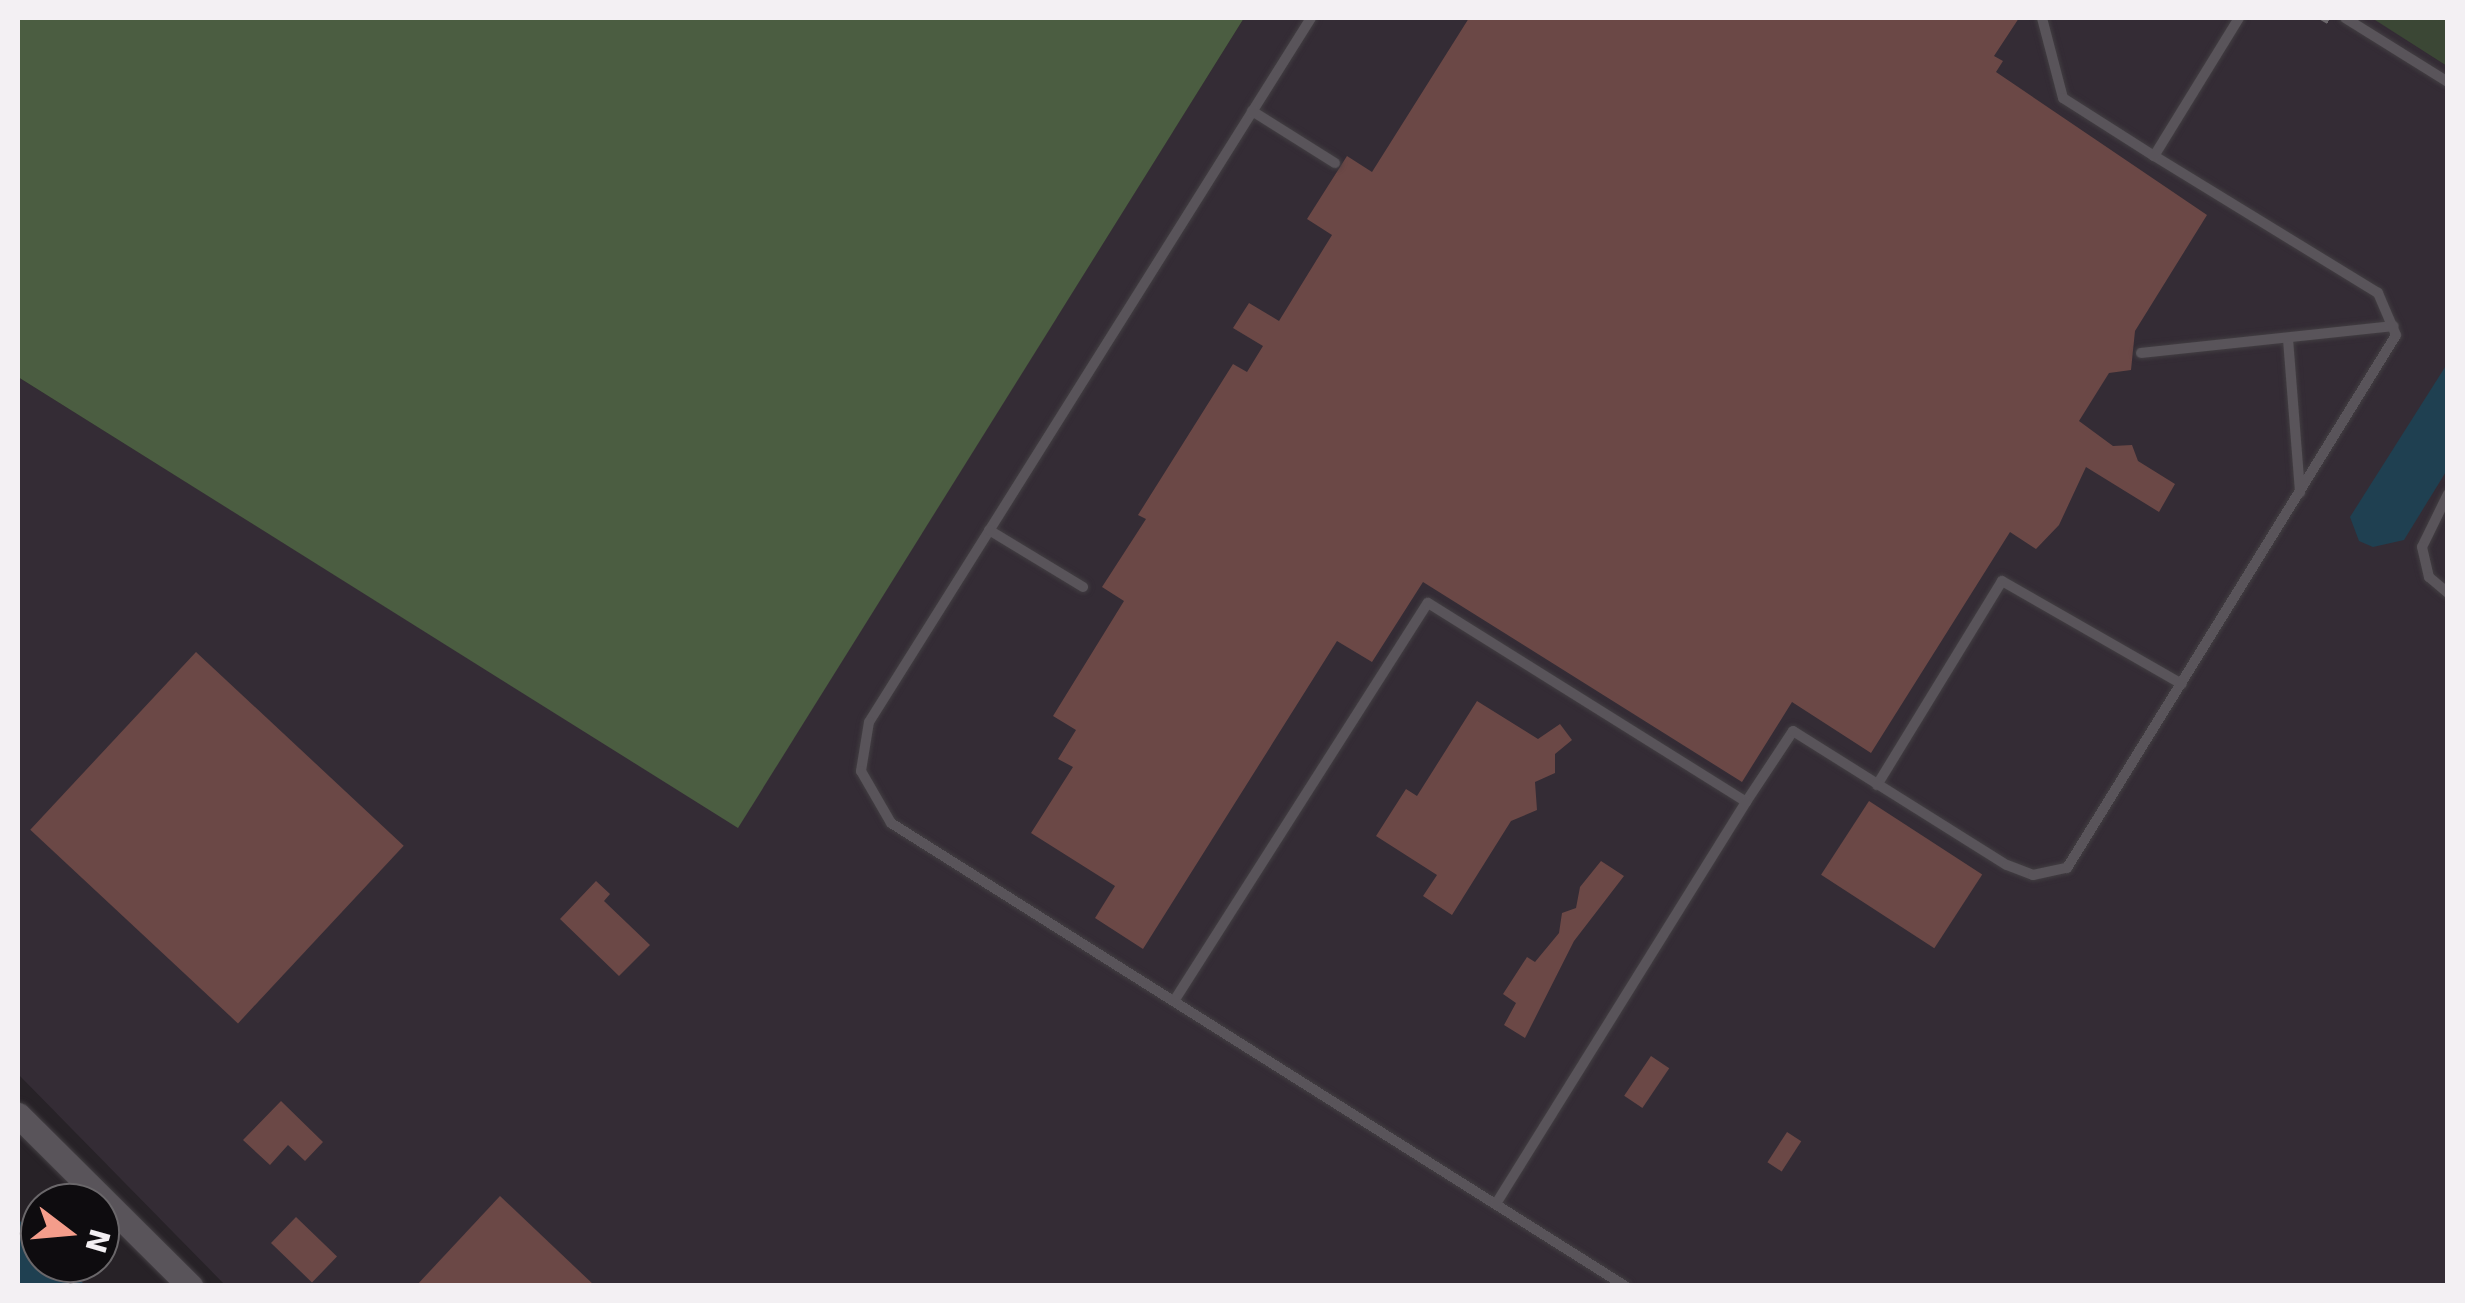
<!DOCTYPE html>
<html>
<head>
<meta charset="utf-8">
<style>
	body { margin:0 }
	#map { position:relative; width:2465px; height:1303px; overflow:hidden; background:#272227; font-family:"DejaVu Sans",sans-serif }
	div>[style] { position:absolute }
	.built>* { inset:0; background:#342c35 }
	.green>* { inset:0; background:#3b4735 }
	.forest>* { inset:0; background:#4b5d41 }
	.water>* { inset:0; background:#1f4051 }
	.building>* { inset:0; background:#6b4846; transform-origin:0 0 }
	.path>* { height:4px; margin-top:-2px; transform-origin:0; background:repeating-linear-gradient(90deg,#6c686c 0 8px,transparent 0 16px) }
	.roads { filter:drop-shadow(0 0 2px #423e42) drop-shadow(0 0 2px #423e42) }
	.service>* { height:10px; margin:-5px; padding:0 5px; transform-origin:5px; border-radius:5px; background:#59545a }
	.tertiary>* { height:25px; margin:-12.5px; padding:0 12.5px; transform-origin:12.5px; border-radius:12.5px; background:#59545a }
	span { translate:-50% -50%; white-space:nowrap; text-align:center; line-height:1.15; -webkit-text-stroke:9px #0e0c0f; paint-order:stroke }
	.frame { position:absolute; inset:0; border:20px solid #f3f0f3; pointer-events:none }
	.north { position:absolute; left:20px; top:1183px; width:100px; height:100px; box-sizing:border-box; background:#0e0c0f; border:2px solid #6a676a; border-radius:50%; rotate:106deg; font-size:28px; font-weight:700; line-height:40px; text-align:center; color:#f3f0f3 }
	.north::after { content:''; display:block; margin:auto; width:35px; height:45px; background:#f49d8b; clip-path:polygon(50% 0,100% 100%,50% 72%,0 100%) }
</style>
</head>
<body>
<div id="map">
	<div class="built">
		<div style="clip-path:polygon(1244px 18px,2447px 18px,2447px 1285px,225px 1285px,18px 1074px,18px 377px,738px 827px)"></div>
	</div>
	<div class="green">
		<div style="clip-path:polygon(2372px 18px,2447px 18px,2447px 66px)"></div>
	</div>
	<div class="forest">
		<div style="clip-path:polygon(18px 18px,1244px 18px,738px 828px,18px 377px)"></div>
	</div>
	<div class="water">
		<div style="clip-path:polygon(2447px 364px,2447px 470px,2404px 540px,2373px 547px,2359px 541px,2350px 517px)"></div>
		<div style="clip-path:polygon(18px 1219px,40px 1241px,40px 1263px,62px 1263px,85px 1285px,18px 1285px)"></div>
	</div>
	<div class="building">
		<div style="clip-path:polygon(1469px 18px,2019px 18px,1994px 56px,2003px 61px,1996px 72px,2207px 215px,2135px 331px,2131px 370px,2109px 373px,2079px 421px,2113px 446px,2132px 445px,2138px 461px,2175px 484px,2159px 512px,2086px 467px,2059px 525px,2036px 549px,2010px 532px,1871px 753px,1792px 702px,1742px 782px,1423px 582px,1372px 662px,1337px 641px,1143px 949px,1095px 918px,1115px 886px,1031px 833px,1073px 767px,1058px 759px,1076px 730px,1053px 716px,1124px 601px,1102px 587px,1146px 519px,1138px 515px,1233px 364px,1247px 372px,1263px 346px,1233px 328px,1249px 303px,1279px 321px,1332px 235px,1307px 219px,1347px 156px,1372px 172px)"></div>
		<div style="left:196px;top:652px;width:284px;height:243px;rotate:43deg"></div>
		<div style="clip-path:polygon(1477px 701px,1538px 739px,1560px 724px,1572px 740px,1555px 754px,1555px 773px,1535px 782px,1537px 810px,1511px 821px,1452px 915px,1423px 896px,1437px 875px,1376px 836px,1406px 789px,1417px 796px)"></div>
		<div style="left:1869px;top:801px;width:135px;height:88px;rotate:33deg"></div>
		<div style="clip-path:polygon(1601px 861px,1624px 876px,1574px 941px,1525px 1038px,1504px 1025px,1516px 1003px,1503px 994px,1527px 957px,1535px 962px,1559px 933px,1562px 913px,1576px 908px,1580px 887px)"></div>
		<div style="clip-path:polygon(596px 881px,610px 894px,604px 901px,650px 945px,619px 976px,560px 919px)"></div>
		<div style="left:1651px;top:1056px;width:22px;height:48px;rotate:34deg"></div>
		<div style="clip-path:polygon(281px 1101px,323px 1142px,305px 1161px,288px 1145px,270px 1165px,243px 1140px)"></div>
		<div style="left:1787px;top:1132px;width:17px;height:36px;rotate:33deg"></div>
		<div style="clip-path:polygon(500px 1196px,595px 1286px,416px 1286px)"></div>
		<div style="left:296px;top:1217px;width:57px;height:36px;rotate:44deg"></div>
	</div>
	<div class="path">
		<div style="left:2321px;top:18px;width:14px;rotate:30deg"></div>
	</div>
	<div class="roads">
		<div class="service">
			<div style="left:1311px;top:18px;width:831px;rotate:122.12deg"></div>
			<div style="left:869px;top:722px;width:50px;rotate:99.3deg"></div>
			<div style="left:861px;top:771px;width:60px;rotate:60deg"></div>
			<div style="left:891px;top:823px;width:868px;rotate:32.24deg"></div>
			<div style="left:2042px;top:18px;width:83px;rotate:75.3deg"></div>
			<div style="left:2063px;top:98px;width:108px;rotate:32.5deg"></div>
			<div style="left:2345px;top:18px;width:121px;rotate:31.9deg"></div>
			<div style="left:1252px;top:111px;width:98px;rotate:32.1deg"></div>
			<div style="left:2288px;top:339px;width:154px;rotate:85.5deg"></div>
			<div style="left:2141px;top:353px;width:254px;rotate:-6.1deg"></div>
			<div style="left:2448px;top:494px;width:59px;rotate:116.1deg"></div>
			<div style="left:2422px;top:547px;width:31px;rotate:77deg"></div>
			<div style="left:2429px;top:577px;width:25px;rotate:40deg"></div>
			<div style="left:989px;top:530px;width:110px;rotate:31.2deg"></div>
			<div style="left:1877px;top:785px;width:239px;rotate:-58.5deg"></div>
			<div style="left:2002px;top:581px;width:207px;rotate:29.8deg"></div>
			<div style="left:1746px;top:802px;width:85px;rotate:-56.5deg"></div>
			<div style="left:1793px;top:731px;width:252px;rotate:32.1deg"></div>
			<div style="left:2007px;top:865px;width:28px;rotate:21deg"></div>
			<div style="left:2033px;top:875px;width:35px;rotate:-12deg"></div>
			<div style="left:2067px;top:868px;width:626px;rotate:-58.31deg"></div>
			<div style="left:2396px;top:335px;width:46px;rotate:-113.2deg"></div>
			<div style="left:2378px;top:293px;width:263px;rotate:-148.5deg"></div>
			<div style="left:2154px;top:156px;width:162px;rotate:-58.4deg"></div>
			<div style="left:1174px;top:1001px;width:472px;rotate:-57.5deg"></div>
			<div style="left:1428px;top:603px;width:375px;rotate:32deg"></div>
			<div style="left:1746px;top:802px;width:473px;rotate:121.9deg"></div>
		</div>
		<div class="tertiary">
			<div style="left:18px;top:1115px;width:243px;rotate:44.8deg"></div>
		</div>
	</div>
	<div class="frame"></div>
	<div class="north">N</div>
</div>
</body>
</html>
